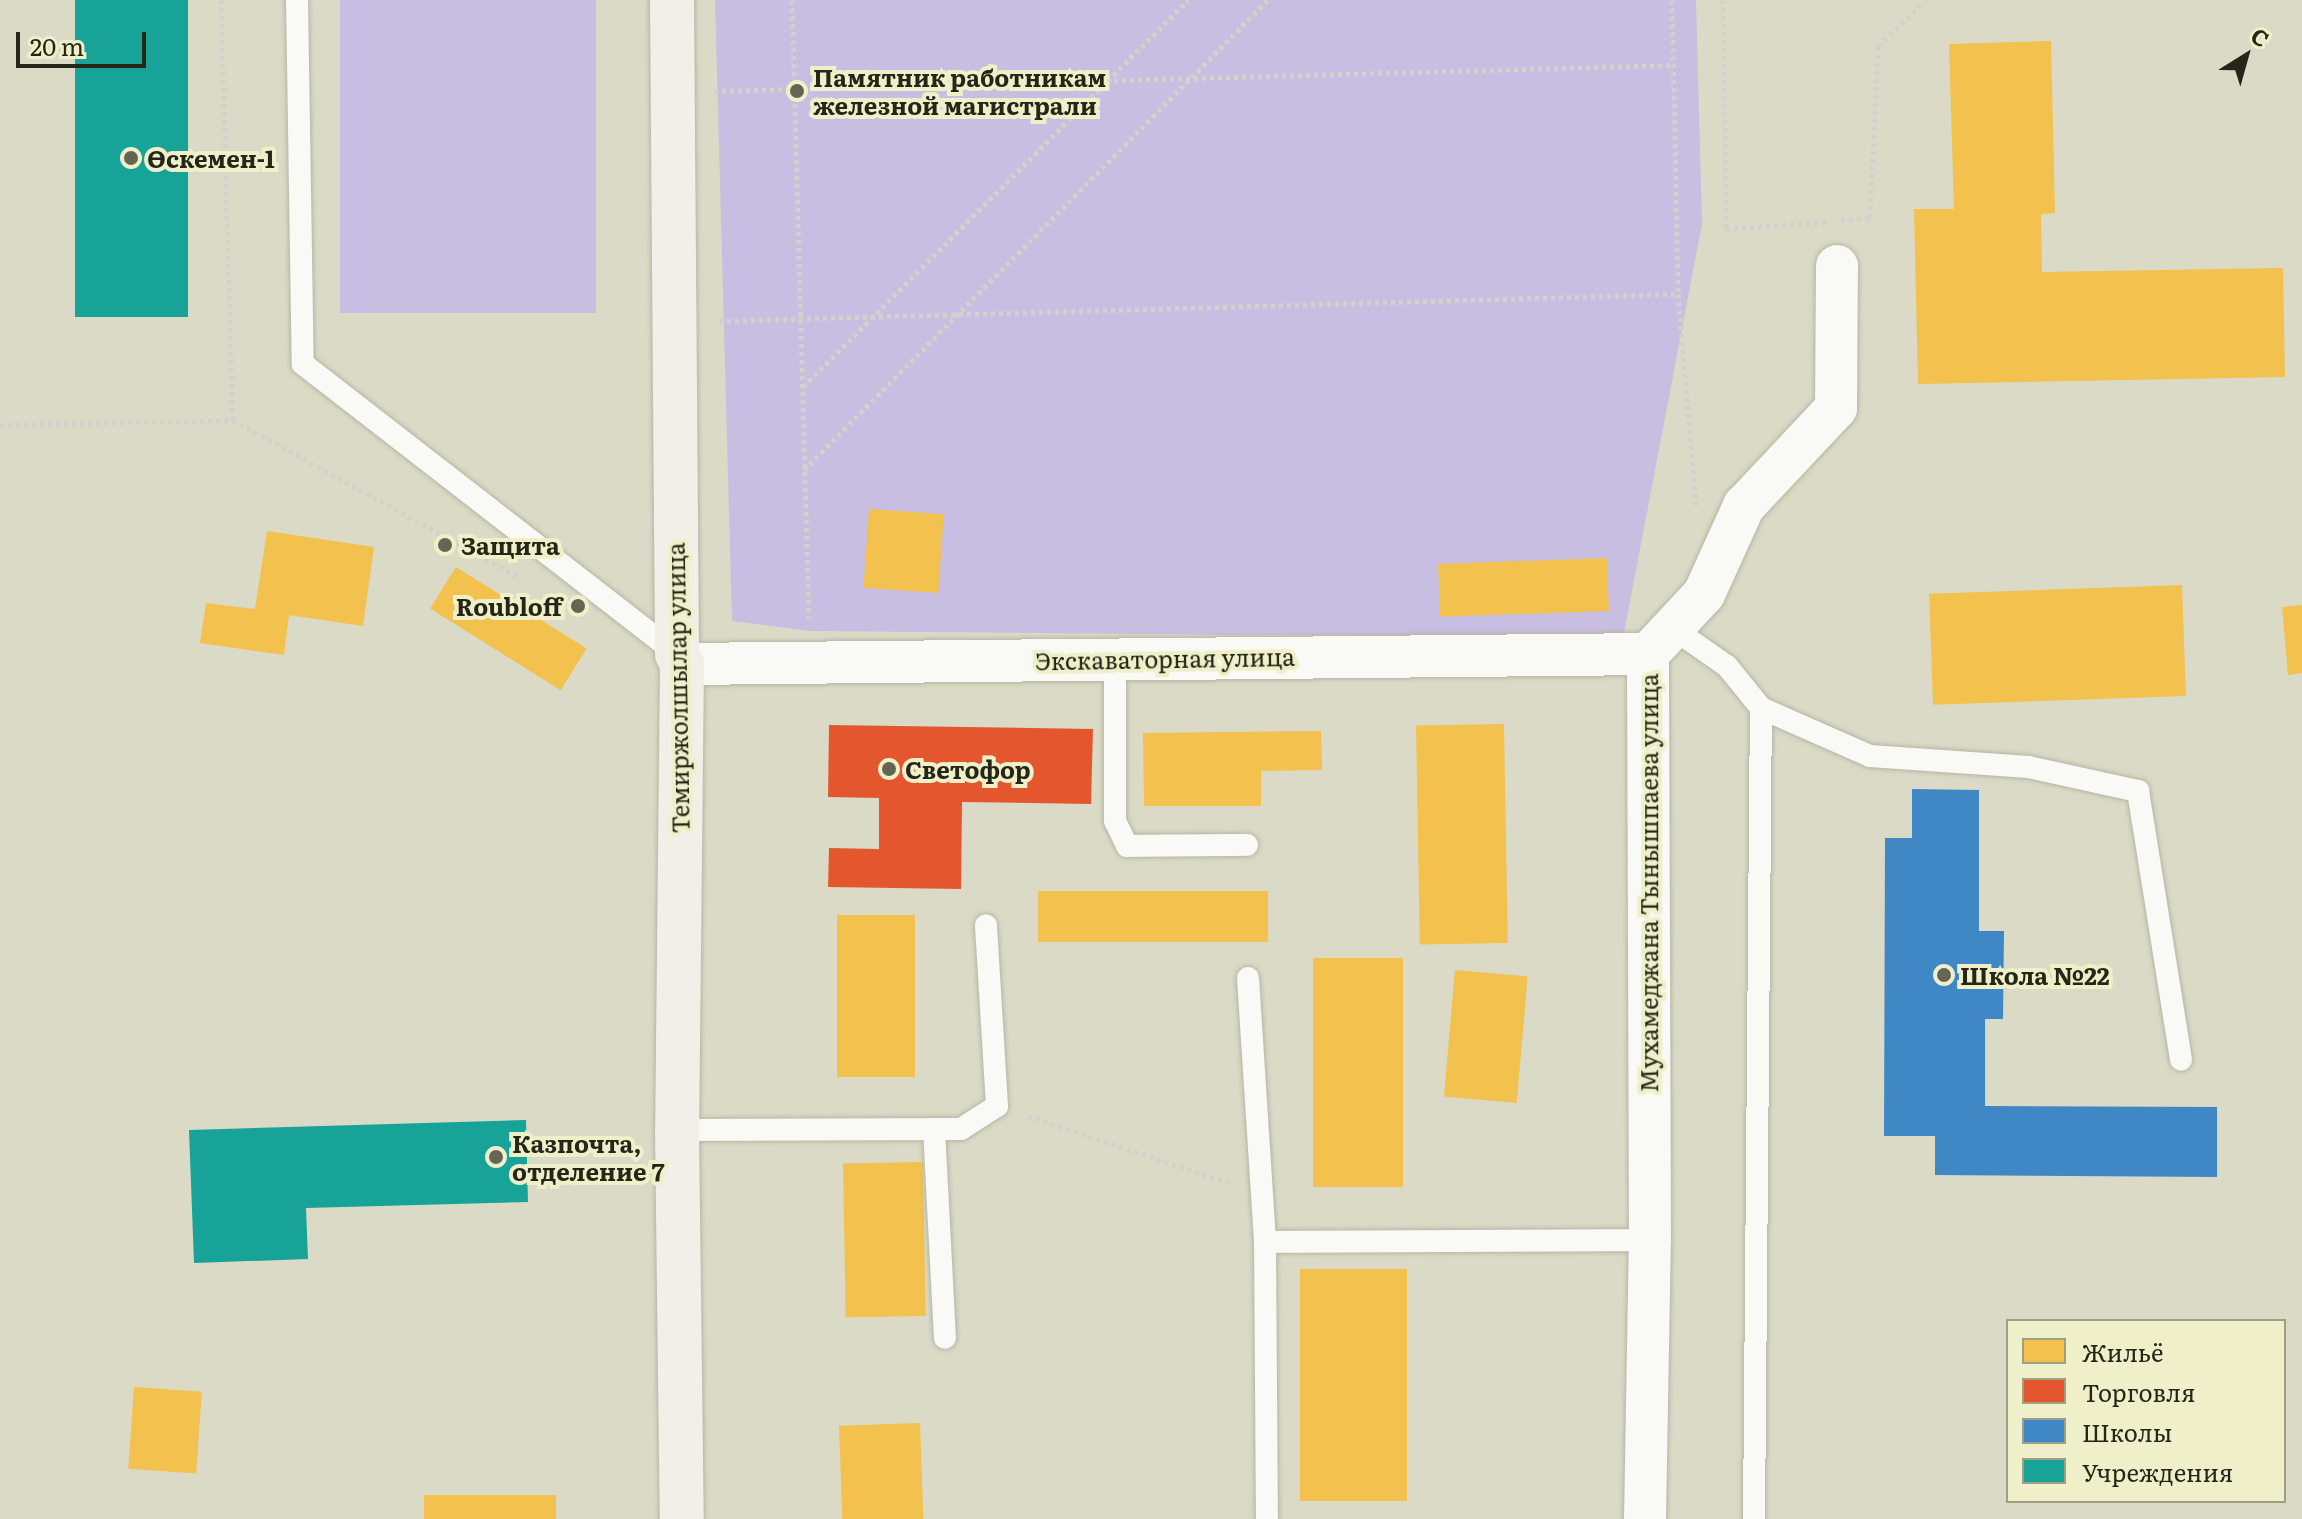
<!DOCTYPE html>
<html>
<head>
<meta charset="utf-8">
<style>
	body { margin:0 }
	#map { position:relative; width:2302px; height:1519px; overflow:hidden; background:#dadac6; font-family:Literata,serif }
	div>[style] { position:absolute }
	.green>* { inset:0; background:#c7bee2; transform-origin:0 0 }
	.homes>* { inset:0; background:#f2c14e; transform-origin:0 0 }
	.shops>* { inset:0; background:#e4572e }
	.schools>* { inset:0; background:#3f88c5 }
	.public>* { inset:0; background:#17a398; transform-origin:0 0 }
	.path>* { height:5px; margin-top:-2.5px; transform-origin:0; background:repeating-linear-gradient(90deg,#d2d2cd 0 4px,transparent 0 8px) }
	.roads { filter:drop-shadow(0 0 2px #b6b6a6) drop-shadow(0 0 2px #b6b6a6) }
	.lane>* { height:22px; margin:-11px; padding:0 11px; transform-origin:11px; border-radius:11px; background:#f9f9f6 }
	.street>* { height:42px; margin:-21px; padding:0 21px; transform-origin:21px; border-radius:21px; background:#f9f9f6 }
	.secondary>* { height:44px; margin:-22px; padding:0 22px; transform-origin:22px; border-radius:22px; background:#f0f0e9 }
	.dots>* { width:22px; height:22px; translate:-50% -50%; box-sizing:border-box; border:4px solid #eff0ca; border-radius:50% }
	span { translate:-50% -50%; white-space:nowrap; text-align:center; line-height:1.15; -webkit-text-stroke:8px #eff0ca; paint-order:stroke }
	.poi-label { font-size:24px; color:#262618; font-weight:700 }
	.left { translate:0 -50%; text-align:left }
	.right { translate:-100% -50%; text-align:right }
	.street-label { font-size:24px; color:#262618 }
	.legend { position:absolute; left:2006px; top:1319px; width:280px; height:184px; box-sizing:border-box; background:#eff0ca; border:2px solid #9f9f83; margin:0; padding:10px 14px; list-style:none; font-size:24px; color:#262618 }
	.legend li { display:flex; align-items:center; gap:16px; height:40px }
	.legend b { width:40px; border:2px solid #9f9f83 }
	.north { position:absolute; left:2206px; top:16px; width:80px; height:80px; -webkit-text-stroke:6px #eff0ca; paint-order:stroke; rotate:37deg; font-size:22px; font-weight:700; line-height:32px; text-align:center; color:#262618 }
	.north::after { content:''; display:block; margin:auto; width:28px; height:36px; background:#262618; clip-path:polygon(50% 0,100% 100%,50% 72%,0 100%) }
	.scale { position:absolute; left:16px; top:32px; width:130px; height:36px; box-sizing:border-box; border:4px solid #262618; border-top:0; padding-left:10px; font-size:24px; line-height:28px; white-space:nowrap; color:#262618; -webkit-text-stroke:6px #eff0ca; paint-order:stroke }
</style>
</head>
<body>
<div id="map">
	<div class="green">
		<div style="left:340px;top:0;width:256px;height:313px"></div>
		<div style="clip-path:polygon(715px 0,1696px 0,1702px 224px,1623px 638px,810px 631px,732px 621px)"></div>
	</div>
	<div class="homes">
		<div style="clip-path:polygon(2051px 41px,2055px 213px,2041px 214px,2042px 272px,2283px 268px,2285px 377px,1918px 384px,1914px 209px,1954px 209px,1949px 44px)"></div>
		<div style="left:869px;top:509px;width:75px;height:79px;rotate:4deg"></div>
		<div style="clip-path:polygon(267px 531px,374px 547px,363px 626px,289px 615px,284px 655px,200px 643px,206px 603px,255px 609px)"></div>
		<div style="left:1607px;top:558px;width:53px;height:169px;rotate:88deg"></div>
		<div style="left:456px;top:567px;width:154px;height:49px;rotate:32deg"></div>
		<div style="left:2182px;top:585px;width:111px;height:253px;rotate:88deg"></div>
		<div style="clip-path:polygon(2302px 605px,2302px 673px,2288px 675px,2282px 607px)"></div>
		<div style="left:1504px;top:724px;width:219px;height:88px;rotate:89deg"></div>
		<div style="clip-path:polygon(1321px 731px,1322px 770px,1261px 771px,1261px 806px,1144px 806px,1143px 733px)"></div>
		<div style="left:1038px;top:891px;width:230px;height:51px"></div>
		<div style="left:837px;top:915px;width:78px;height:162px"></div>
		<div style="left:1313px;top:958px;width:90px;height:229px"></div>
		<div style="left:1455px;top:970px;width:73px;height:127px;rotate:5deg"></div>
		<div style="left:923px;top:1162px;width:154px;height:80px;rotate:89deg"></div>
		<div style="left:1300px;top:1269px;width:107px;height:232px"></div>
		<div style="left:134px;top:1387px;width:68px;height:82px;rotate:4deg"></div>
		<div style="left:920px;top:1423px;width:96px;height:81px;rotate:88deg"></div>
		<div style="left:424px;top:1495px;width:132px;height:24px"></div>
	</div>
	<div class="shops">
		<div style="clip-path:polygon(829px 725px,1093px 729px,1091px 804px,962px 802px,961px 889px,828px 887px,829px 848px,879px 849px,879px 798px,828px 797px)"></div>
	</div>
	<div class="schools">
		<div style="clip-path:polygon(1912px 789px,1979px 790px,1979px 931px,2004px 931px,2003px 1019px,1985px 1019px,1985px 1106px,2217px 1107px,2217px 1177px,1935px 1175px,1935px 1136px,1884px 1136px,1885px 838px,1912px 838px)"></div>
	</div>
	<div class="public">
		<div style="left:75px;top:0;width:113px;height:317px"></div>
		<div style="clip-path:polygon(526px 1120px,528px 1202px,306px 1208px,308px 1259px,194px 1263px,189px 1130px)"></div>
	</div>
	<div class="path">
		<div style="left:221px;top:0;width:420px;rotate:88.4deg"></div>
		<div style="left:233px;top:420px;width:325px;rotate:28.8deg"></div>
		<div style="left:792px;top:0;width:619px;rotate:88.43deg"></div>
		<div style="left:1672px;top:0;width:294px;rotate:88.8deg"></div>
		<div style="left:1678px;top:294px;width:213px;rotate:85.1deg"></div>
		<div style="left:1723px;top:0;width:229px;rotate:89.2deg"></div>
		<div style="left:1726px;top:229px;width:101px;rotate:-4deg"></div>
		<div style="left:714px;top:91px;width:959px;rotate:-1.55deg"></div>
		<div style="left:1841px;top:220px;width:29px;rotate:-4deg"></div>
		<div style="left:1870px;top:218px;width:172px;rotate:-87.3deg"></div>
		<div style="left:1878px;top:46px;width:67px;rotate:-43.2deg"></div>
		<div style="left:719px;top:321px;width:959px;rotate:-1.61deg"></div>
		<div style="left:803px;top:387px;width:546px;rotate:-45.15deg"></div>
		<div style="left:0;top:425px;width:233px;rotate:-1.2deg"></div>
		<div style="left:804px;top:470px;width:660px;rotate:-45.37deg"></div>
		<div style="left:1028px;top:1116px;width:211px;rotate:18.5deg"></div>
	</div>
	<div class="roads">
		<div class="lane">
			<div style="left:297px;top:0;width:364px;rotate:89.1deg"></div>
			<div style="left:303px;top:364px;width:473px;rotate:37.8deg"></div>
			<div style="left:1671px;top:627px;width:68px;rotate:34.9deg"></div>
			<div style="left:1727px;top:666px;width:54px;rotate:51deg"></div>
			<div style="left:1761px;top:708px;width:119px;rotate:23.8deg"></div>
			<div style="left:1870px;top:756px;width:159px;rotate:4deg"></div>
			<div style="left:2029px;top:767px;width:112px;rotate:12.4deg"></div>
			<div style="left:2138px;top:791px;width:272px;rotate:80.9deg"></div>
			<div style="left:1115px;top:658px;width:163px;rotate:90deg"></div>
			<div style="left:1115px;top:821px;width:28px;rotate:64deg"></div>
			<div style="left:1127px;top:846px;width:120px;rotate:-0.5deg"></div>
			<div style="left:1248px;top:978px;width:265px;rotate:86.3deg"></div>
			<div style="left:1265px;top:1242px;width:385px;rotate:-0.3deg"></div>
			<div style="left:934px;top:1129px;width:209px;rotate:87deg"></div>
			<div style="left:677px;top:1130px;width:284px;rotate:-0.2deg"></div>
			<div style="left:961px;top:1129px;width:43px;rotate:-32.6deg"></div>
			<div style="left:997px;top:1106px;width:181px;rotate:-93.5deg"></div>
			<div style="left:1265px;top:1242px;width:277px;rotate:89.6deg"></div>
			<div style="left:1754px;top:1519px;width:811px;rotate:-89.51deg"></div>
		</div>
		<div class="street">
			<div style="left:682px;top:664px;width:966px;rotate:-0.59deg"></div>
			<div style="left:1645px;top:1519px;width:279px;rotate:-89deg"></div>
			<div style="left:1650px;top:1240px;width:586px;rotate:-90.2deg"></div>
			<div style="left:1648px;top:654px;width:82px;rotate:-47deg"></div>
			<div style="left:1704px;top:594px;width:97px;rotate:-65.6deg"></div>
			<div style="left:1744px;top:506px;width:134px;rotate:-46.8deg"></div>
			<div style="left:1836px;top:408px;width:142px;rotate:-89.6deg"></div>
		</div>
		<div class="secondary">
			<div style="left:672px;top:0;width:654px;rotate:89.56deg"></div>
			<div style="left:677px;top:654px;width:11px;rotate:63deg"></div>
			<div style="left:682px;top:664px;width:466px;rotate:90.6deg"></div>
			<div style="left:677px;top:1130px;width:389px;rotate:89.3deg"></div>
		</div>
	</div>
	<div class="dots">
		<div style="left:797px;top:91px;background:#656555"></div>
		<div style="left:131px;top:158px;background:#656555"></div>
		<div style="left:445px;top:545px;background:#656555"></div>
		<div style="left:578px;top:606px;background:#656555"></div>
		<div style="left:889px;top:769px;background:#656555"></div>
		<div style="left:1944px;top:975px;background:#656555"></div>
		<div style="left:496px;top:1157px;background:#656555"></div>
	</div>
	<div class="poi-label">
		<span class="left" style="left:813px;top:91px">Памятник работникам<br>железной магистрали</span>
		<span class="left" style="left:147px;top:158px">Өскемен-1</span>
		<span class="left" style="left:461px;top:545px">Защита</span>
		<span class="right" style="left:562px;top:606px">Roubloff</span>
		<span class="left" style="left:905px;top:769px">Светофор</span>
		<span class="left" style="left:1960px;top:975px">Школа №22</span>
		<span class="left" style="left:512px;top:1157px">Казпочта,<br>отделение 7</span>
	</div>
	<div class="street-label">
		<span style="left:1165px;top:658px;rotate:-1deg">Экскаваторная улица</span>
		<span style="left:677px;top:688px;rotate:-91deg">Темиржолшылар улица</span>
		<span style="left:1648px;top:883px;rotate:-90deg">Мухамеджана Тынышпаева улица</span>
	</div>
	<ul class="legend">
	<li><b style="height:22px;background:#f2c14e"></b>Жильё</li>
	<li><b style="height:22px;background:#e4572e"></b>Торговля</li>
	<li><b style="height:22px;background:#3f88c5"></b>Школы</li>
	<li><b style="height:22px;background:#17a398"></b>Учреждения</li>
	</ul>
	<div class="north">С</div>
	<div class="scale">20 m</div>
</div>
</body>
</html>
